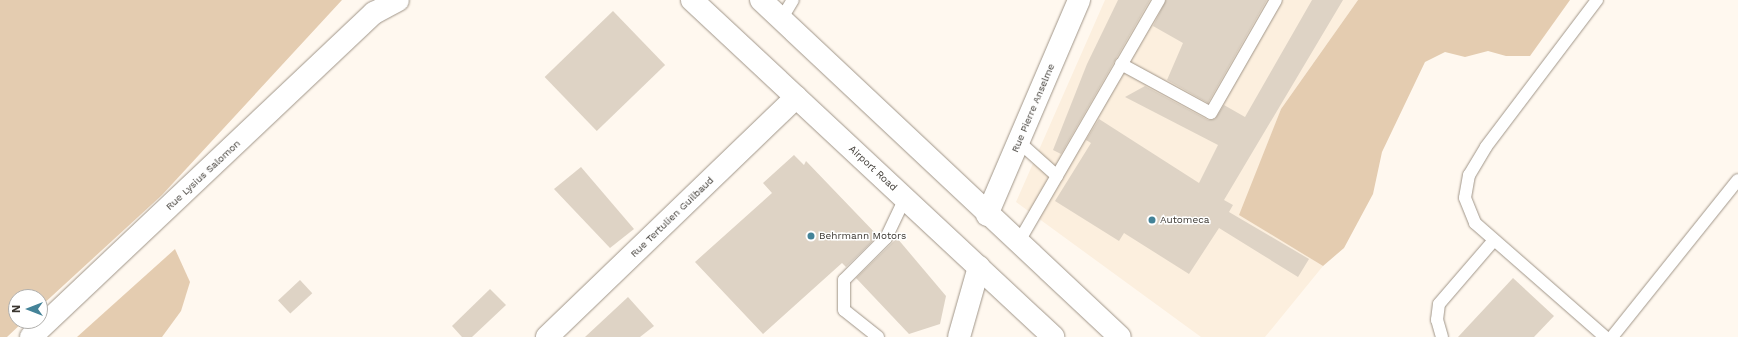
<!DOCTYPE html>
<html>
<head>
<meta charset="utf-8">
<style>
	body { margin:0 }
	#map { position:relative; width:1738px; height:337px; overflow:hidden; background:#fff8ef; font-family:"Work Sans",sans-serif }
	div>[style] { position:absolute }
	.built>* { inset:0; background:#fcefde }
	.green>* { inset:0; background:#e4ccb0 }
	.building>* { inset:0; background:#ded3c5; transform-origin:0 0 }
	.roads { filter:drop-shadow(0 0 1px #a09588) drop-shadow(0 0 1px #a09588) }
	.lane>* { height:12px; margin:-6px; padding:0 6px; transform-origin:6px; border-radius:6px; background:#fff }
	.street>* { height:22px; margin:-11px; padding:0 11px; transform-origin:11px; border-radius:11px; background:#fff }
	.secondary>* { height:22px; margin:-11px; padding:0 11px; transform-origin:11px; border-radius:11px; background:#fff }
	.dots>* { width:11px; height:11px; translate:-50% -50%; box-sizing:border-box; border:2px solid #fff; border-radius:50% }
	span { translate:-50% -50%; white-space:nowrap; text-align:center; line-height:1.15; -webkit-text-stroke:3px #fff; paint-order:stroke }
	.street-label { font-size:10px; color:#3a3630 }
	.poi-label { font-size:10px; color:#3a3630 }
	.left { translate:0 -50%; text-align:left }
	.north { position:absolute; left:8px; top:289px; width:40px; height:40px; box-sizing:border-box; background:#fff; border:1px solid #b0afac; border-radius:50%; rotate:270deg; font-size:11px; font-weight:700; line-height:16px; text-align:center; color:#3a3630 }
	.north::after { content:''; display:block; margin:auto; width:14px; height:18px; background:#448398; clip-path:polygon(50% 0,100% 100%,50% 72%,0 100%) }
</style>
</head>
<body>
<div id="map">
	<div class="built">
		<div style="clip-path:polygon(1105px 0,1358px 0,1281px 109px,1240px 215px,1323px 266px,1265px 337px,1201px 337px,1016px 202px)"></div>
	</div>
	<div class="green">
		<div style="clip-path:polygon(0 0,342px 0,162px 195px,40px 307px,40px 297px,16px 297px,16px 321px,24px 321px,7px 337px,0 337px)"></div>
		<div style="clip-path:polygon(1358px 0,1570px 0,1530px 56px,1506px 56px,1488px 51px,1465px 57px,1445px 52px,1425px 62px,1382px 152px,1373px 194px,1344px 248px,1323px 266px,1239px 215px,1281px 109px)"></div>
		<div style="clip-path:polygon(175px 249px,190px 282px,181px 311px,162px 337px,77px 337px)"></div>
	</div>
	<div class="building">
		<div style="clip-path:polygon(1118px 0,1150px 0,1061px 154px,1053px 150px,1087px 64px)"></div>
		<div style="clip-path:polygon(1166px 0,1267px 0,1208px 103px,1167px 80px,1183px 43px,1153px 26px)"></div>
		<div style="clip-path:polygon(1312px 0,1343px 0,1224px 200px,1233px 205px,1229px 212px,1309px 259px,1298px 277px,1219px 228px,1189px 274px,1124px 233px,1119px 241px,1055px 201px,1091px 143px,1086px 140px,1099px 119px,1199px 183px,1218px 145px,1125px 97px,1145px 86px,1208px 120px,1215px 119px,1224px 105px,1245px 117px)"></div>
		<div style="left:613px;top:11px;width:75px;height:95px;rotate:46deg"></div>
		<div style="clip-path:polygon(794px 155px,804px 165px,806px 161px,878px 236px,846px 267px,842px 263px,763px 334px,695px 262px,772px 193px,763px 183px)"></div>
		<div style="clip-path:polygon(581px 167px,634px 229px,610px 248px,554px 189px)"></div>
		<div style="clip-path:polygon(897px 238px,946px 296px,940px 324px,909px 334px,856px 278px)"></div>
		<div style="clip-path:polygon(1513px 278px,1554px 316px,1534px 337px,1458px 337px)"></div>
		<div style="left:300px;top:280px;width:18px;height:30px;rotate:47deg"></div>
		<div style="clip-path:polygon(490px 289px,506px 305px,472px 337px,462px 337px,452px 326px)"></div>
		<div style="clip-path:polygon(628px 297px,654px 326px,640px 337px,585px 337px)"></div>
	</div>
	<div class="roads">
		<div class="lane">
			<div style="left:1597px;top:0;width:184px;rotate:127.1deg"></div>
			<div style="left:1486px;top:147px;width:33px;rotate:121deg"></div>
			<div style="left:1469px;top:175px;width:23px;rotate:100deg"></div>
			<div style="left:1465px;top:198px;width:27px;rotate:68deg"></div>
			<div style="left:1475px;top:223px;width:173px;rotate:41.2deg"></div>
			<div style="left:782px;top:18px;width:21px;rotate:-59deg"></div>
			<div style="left:1121px;top:64px;width:102px;rotate:28.6deg"></div>
			<div style="left:1211px;top:113px;width:130px;rotate:-60.1deg"></div>
			<div style="left:1019px;top:142px;width:51px;rotate:41.8deg"></div>
			<div style="left:1018px;top:243px;width:281px;rotate:-59.9deg"></div>
			<div style="left:878px;top:337px;width:43px;rotate:-141.5deg"></div>
			<div style="left:844px;top:310px;width:30px;rotate:-90deg"></div>
			<div style="left:844px;top:280px;width:59px;rotate:-45deg"></div>
			<div style="left:886px;top:238px;width:44px;rotate:-64.6deg"></div>
			<div style="left:1442px;top:337px;width:18px;rotate:-106deg"></div>
			<div style="left:1437px;top:320px;width:16px;rotate:-83deg"></div>
			<div style="left:1439px;top:304px;width:84px;rotate:-49.3deg"></div>
			<div style="left:1612px;top:337px;width:201px;rotate:-51.3deg"></div>
		</div>
		<div class="street">
			<div style="left:987px;top:215px;width:234px;rotate:-66.8deg"></div>
			<div style="left:31px;top:337px;width:472px;rotate:-43.4deg"></div>
			<div style="left:374px;top:13px;width:27px;rotate:-28deg"></div>
			<div style="left:547px;top:337px;width:346px;rotate:-43.9deg"></div>
			<div style="left:959px;top:337px;width:73px;rotate:-74.1deg"></div>
		</div>
		<div class="secondary">
			<div style="left:692px;top:0;width:494px;rotate:43deg"></div>
			<div style="left:761px;top:0;width:492px;rotate:43.2deg"></div>
		</div>
	</div>
	<div class="dots">
		<div style="left:1152px;top:220px;background:#448398"></div>
		<div style="left:811px;top:236px;background:#448398"></div>
	</div>
	<div class="street-label">
		<span style="left:1033px;top:108px;rotate:-67deg">Rue Pierre Anselme</span>
		<span style="left:873px;top:168px;rotate:43deg">Airport Road</span>
		<span style="left:203px;top:175px;rotate:-43deg">Rue Lysius Salomon</span>
		<span style="left:672px;top:217px;rotate:-44deg">Rue Tertulien Guilbaud</span>
	</div>
	<div class="poi-label">
		<span class="left" style="left:1160px;top:220px">Automeca</span>
		<span class="left" style="left:819px;top:236px">Behrmann Motors</span>
	</div>
	<div class="north">N</div>
</div>
</body>
</html>
